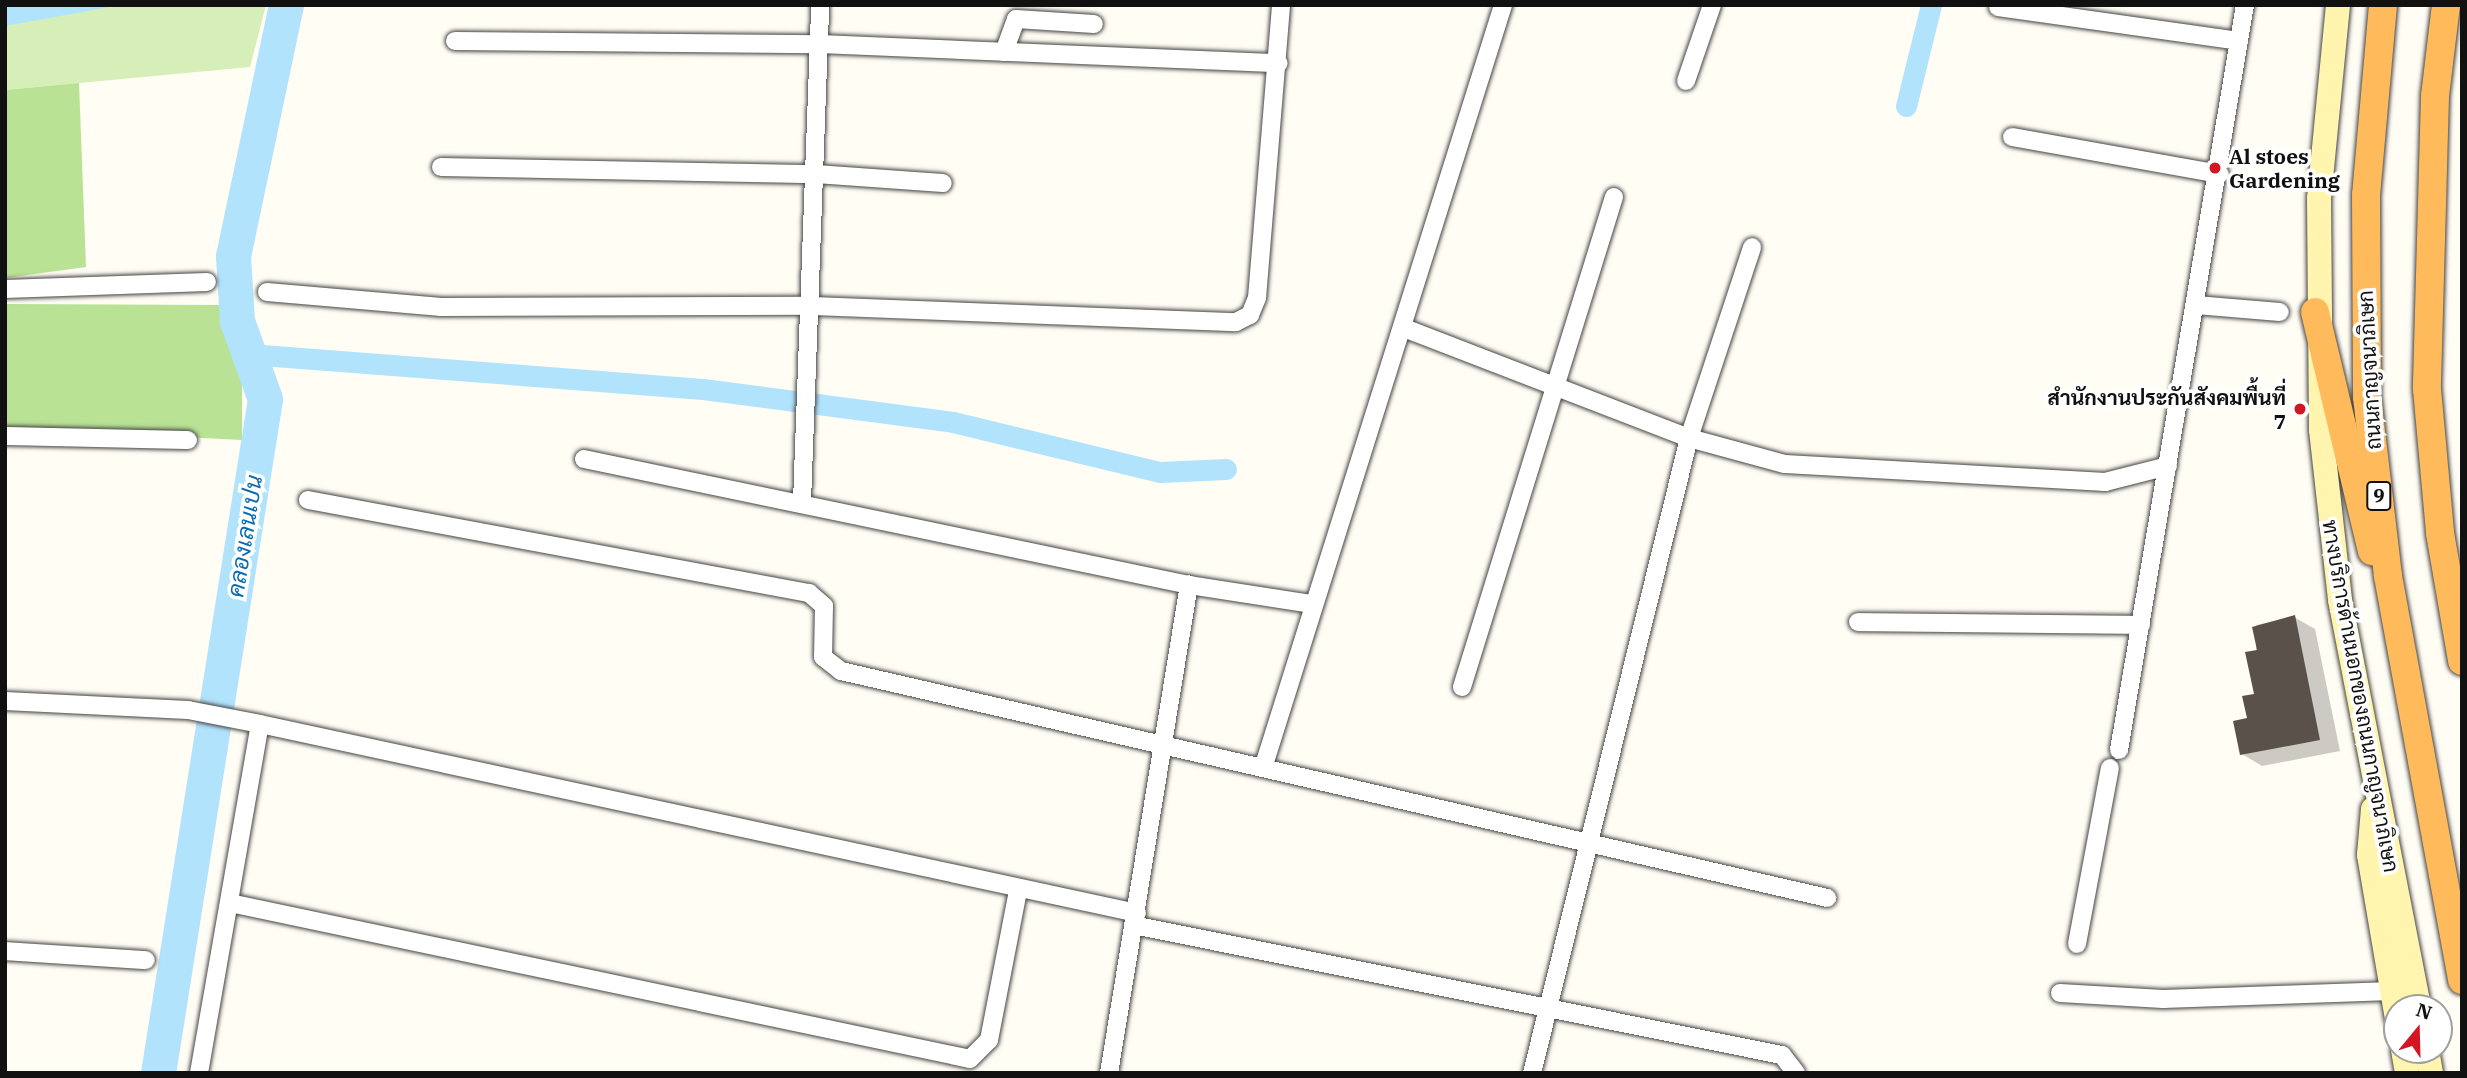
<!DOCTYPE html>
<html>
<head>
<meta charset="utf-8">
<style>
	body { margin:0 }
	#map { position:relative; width:2467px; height:1078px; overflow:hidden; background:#fffdf4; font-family:"IBM Plex Serif",Sarabun,serif }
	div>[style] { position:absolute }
	.green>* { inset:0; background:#d6efb8 }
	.forest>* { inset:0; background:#b9e295 }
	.water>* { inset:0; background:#b2e3fd }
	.shadow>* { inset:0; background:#0003 }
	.canal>* { height:21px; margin:-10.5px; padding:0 10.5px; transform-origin:10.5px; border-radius:10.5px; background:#b2e3fd }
	.river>* { height:35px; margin:-17.5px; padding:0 17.5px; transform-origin:17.5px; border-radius:17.5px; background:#b2e3fd }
	.building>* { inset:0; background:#5b514b }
	.roads { filter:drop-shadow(0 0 2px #444) drop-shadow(0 0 2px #444) }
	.minor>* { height:18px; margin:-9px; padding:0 9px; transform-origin:9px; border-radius:9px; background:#fff }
	.secondary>* { height:24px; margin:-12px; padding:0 12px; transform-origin:12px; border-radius:12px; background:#fff5af }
	.trunk>* { height:28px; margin:-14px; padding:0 14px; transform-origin:14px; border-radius:14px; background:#ffba5b }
	.dots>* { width:19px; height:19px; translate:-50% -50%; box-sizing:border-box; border:4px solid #fff; border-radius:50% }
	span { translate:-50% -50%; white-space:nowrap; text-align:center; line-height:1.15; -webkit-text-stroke:7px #fff; paint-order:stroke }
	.shield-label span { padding:2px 5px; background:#fff; border:2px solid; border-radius:5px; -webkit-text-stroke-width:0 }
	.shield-label { font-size:19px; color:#111; font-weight:700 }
	.poi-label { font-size:21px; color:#111; font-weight:700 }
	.left { translate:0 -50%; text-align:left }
	.right { translate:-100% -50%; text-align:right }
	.street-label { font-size:21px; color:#111 }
	.water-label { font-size:23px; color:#096cb3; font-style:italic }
	.frame { position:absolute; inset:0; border:7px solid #111; pointer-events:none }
	.north { position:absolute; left:2383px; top:994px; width:70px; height:70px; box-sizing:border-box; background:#fff; border:2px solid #a0a0a0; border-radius:50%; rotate:19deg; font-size:19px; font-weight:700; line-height:28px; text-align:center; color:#111 }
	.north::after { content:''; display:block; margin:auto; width:24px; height:32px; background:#d31623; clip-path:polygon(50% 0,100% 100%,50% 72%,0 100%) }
</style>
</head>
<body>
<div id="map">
	<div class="green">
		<div style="clip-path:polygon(5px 5px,266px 5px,250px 67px,5px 90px)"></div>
	</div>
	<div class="forest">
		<div style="clip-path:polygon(79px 83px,86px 267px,5px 278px,5px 90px)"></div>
		<div style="clip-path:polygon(5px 304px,221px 305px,242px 373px,242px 440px,5px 428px)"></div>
	</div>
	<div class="water">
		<div style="clip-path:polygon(5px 5px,121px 5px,5px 26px)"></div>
	</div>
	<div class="shadow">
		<div style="clip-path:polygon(2294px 617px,2315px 629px,2340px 751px,2262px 766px,2242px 754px,2256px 696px,2256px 625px)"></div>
	</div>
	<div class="canal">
		<div style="left:1906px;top:106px;width:104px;rotate:-76.1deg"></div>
		<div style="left:249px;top:354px;width:455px;rotate:4.4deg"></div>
		<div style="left:703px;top:389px;width:252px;rotate:7.5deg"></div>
		<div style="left:953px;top:422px;width:213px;rotate:13.6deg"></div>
		<div style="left:1160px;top:472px;width:66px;rotate:-2.6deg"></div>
	</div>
	<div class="river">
		<div style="left:158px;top:1073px;width:682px;rotate:-80.98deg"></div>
		<div style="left:265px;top:399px;width:83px;rotate:-109.7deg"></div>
		<div style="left:237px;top:321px;width:65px;rotate:-93.5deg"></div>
		<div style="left:233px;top:256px;width:257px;rotate:-78.1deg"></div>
	</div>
	<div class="building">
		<div style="clip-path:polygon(2295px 615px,2320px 740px,2240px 755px,2233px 721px,2247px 718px,2242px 696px,2254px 694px,2245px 652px,2257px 650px,2252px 627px)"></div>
	</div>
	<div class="roads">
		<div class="minor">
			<div style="left:1998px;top:7px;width:243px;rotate:8deg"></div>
			<div style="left:455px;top:41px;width:365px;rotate:0.5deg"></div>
			<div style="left:820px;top:44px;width:459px;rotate:2.4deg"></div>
			<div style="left:1004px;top:52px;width:35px;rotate:-70deg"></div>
			<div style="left:1016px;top:19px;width:78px;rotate:3.7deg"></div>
			<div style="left:1686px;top:81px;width:80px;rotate:-71.1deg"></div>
			<div style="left:2012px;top:137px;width:211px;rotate:10.1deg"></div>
			<div style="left:441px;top:167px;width:375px;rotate:1.1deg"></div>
			<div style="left:816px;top:174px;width:127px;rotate:4.1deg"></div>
			<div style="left:5px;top:289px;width:202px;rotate:-2deg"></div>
			<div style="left:267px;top:292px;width:175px;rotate:4.9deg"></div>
			<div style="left:441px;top:307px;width:372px;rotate:-0.2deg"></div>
			<div style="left:813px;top:306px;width:423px;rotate:2.2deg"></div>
			<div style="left:1236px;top:322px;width:16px;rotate:-27deg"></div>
			<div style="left:1250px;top:315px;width:18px;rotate:-68deg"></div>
			<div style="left:1257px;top:298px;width:294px;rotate:-85.3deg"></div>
			<div style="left:2196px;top:305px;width:84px;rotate:4.8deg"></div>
			<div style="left:1404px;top:328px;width:305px;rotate:21.1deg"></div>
			<div style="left:1689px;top:438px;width:99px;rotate:15.2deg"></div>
			<div style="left:1785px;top:464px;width:321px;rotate:3.2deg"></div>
			<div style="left:2105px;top:482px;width:65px;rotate:-14.3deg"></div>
			<div style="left:5px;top:436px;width:183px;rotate:1.3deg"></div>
			<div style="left:584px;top:459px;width:618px;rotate:11.76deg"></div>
			<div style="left:1189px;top:585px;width:124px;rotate:8.8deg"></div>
			<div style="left:308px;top:500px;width:510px;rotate:10.52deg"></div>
			<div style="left:809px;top:593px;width:20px;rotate:41deg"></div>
			<div style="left:824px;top:606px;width:51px;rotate:91.1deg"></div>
			<div style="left:823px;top:657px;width:23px;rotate:38deg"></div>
			<div style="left:841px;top:671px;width:1012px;rotate:12.96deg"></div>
			<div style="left:802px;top:502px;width:497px;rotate:-87.9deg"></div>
			<div style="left:1858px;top:622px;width:283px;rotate:0.6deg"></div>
			<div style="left:1462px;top:687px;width:513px;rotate:-72.77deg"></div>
			<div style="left:5px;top:701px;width:183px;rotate:2.8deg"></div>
			<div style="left:188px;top:710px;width:73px;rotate:11deg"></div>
			<div style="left:260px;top:724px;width:897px;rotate:12.16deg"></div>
			<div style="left:2119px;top:750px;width:756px;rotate:-80.4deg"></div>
			<div style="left:1264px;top:765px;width:797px;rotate:-72.54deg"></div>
			<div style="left:230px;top:903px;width:756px;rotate:11.9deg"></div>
			<div style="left:970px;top:1059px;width:27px;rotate:-45deg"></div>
			<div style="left:989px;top:1040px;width:152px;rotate:-79deg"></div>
			<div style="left:1133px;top:925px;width:662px;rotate:11.33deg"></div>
			<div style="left:1782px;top:1055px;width:23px;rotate:52deg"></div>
			<div style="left:2077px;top:944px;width:179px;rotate:-79.4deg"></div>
			<div style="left:5px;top:951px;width:141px;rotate:3.7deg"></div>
			<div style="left:2060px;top:993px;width:103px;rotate:3.3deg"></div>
			<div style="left:2163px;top:999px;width:229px;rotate:-2deg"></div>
			<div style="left:199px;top:1073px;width:354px;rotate:-80.1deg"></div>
			<div style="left:1109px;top:1073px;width:495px;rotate:-80.7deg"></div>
			<div style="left:1532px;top:1073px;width:654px;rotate:-76.11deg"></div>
			<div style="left:1689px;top:438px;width:201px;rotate:-71.7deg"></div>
		</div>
		<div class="secondary">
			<div style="left:2338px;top:5px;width:195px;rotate:95.6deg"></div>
			<div style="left:2319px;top:199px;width:231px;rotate:89.5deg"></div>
			<div style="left:2321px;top:430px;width:171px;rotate:83.6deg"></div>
			<div style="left:2340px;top:600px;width:416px;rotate:79deg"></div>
			<div style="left:2373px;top:809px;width:46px;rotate:95deg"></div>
			<div style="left:2369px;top:855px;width:166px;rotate:80.3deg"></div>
			<div style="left:2403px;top:1050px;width:23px;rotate:80deg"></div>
			<div style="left:2427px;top:1050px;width:23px;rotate:80deg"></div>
		</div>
		<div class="trunk">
			<div style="left:2383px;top:5px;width:191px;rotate:95.1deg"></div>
			<div style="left:2366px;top:195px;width:202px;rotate:89.7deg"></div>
			<div style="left:2367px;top:397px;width:180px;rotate:83.3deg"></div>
			<div style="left:2388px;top:576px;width:411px;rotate:79.6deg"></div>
			<div style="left:2446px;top:5px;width:92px;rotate:96.9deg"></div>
			<div style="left:2435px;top:96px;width:293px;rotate:91.6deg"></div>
			<div style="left:2427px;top:389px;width:145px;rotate:84.8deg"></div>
			<div style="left:2440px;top:533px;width:130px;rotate:80.2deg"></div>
			<div style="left:2315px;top:312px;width:246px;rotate:76.6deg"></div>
		</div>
	</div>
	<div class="dots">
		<div style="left:2215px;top:168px;background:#d31623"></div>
		<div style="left:2300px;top:409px;background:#d31623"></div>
	</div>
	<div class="shield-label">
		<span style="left:2379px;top:496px">9</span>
	</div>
	<div class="poi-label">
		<span class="left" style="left:2229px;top:168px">Al stoes<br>Gardening</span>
		<span class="right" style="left:2286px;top:409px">สำนักงานประกันสังคมพื้นที่<br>7</span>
	</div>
	<div class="street-label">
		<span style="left:2369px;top:370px;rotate:-93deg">ถนนกาญจนาภิเษก</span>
		<span style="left:2361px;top:696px;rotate:80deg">ทางบริการด้านนอกของถนนกาญจนาภิเษก</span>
	</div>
	<div class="water-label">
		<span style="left:244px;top:536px;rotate:-81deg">คลองเลนเปน</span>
	</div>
	<div class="frame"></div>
	<div class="north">N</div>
</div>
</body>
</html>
